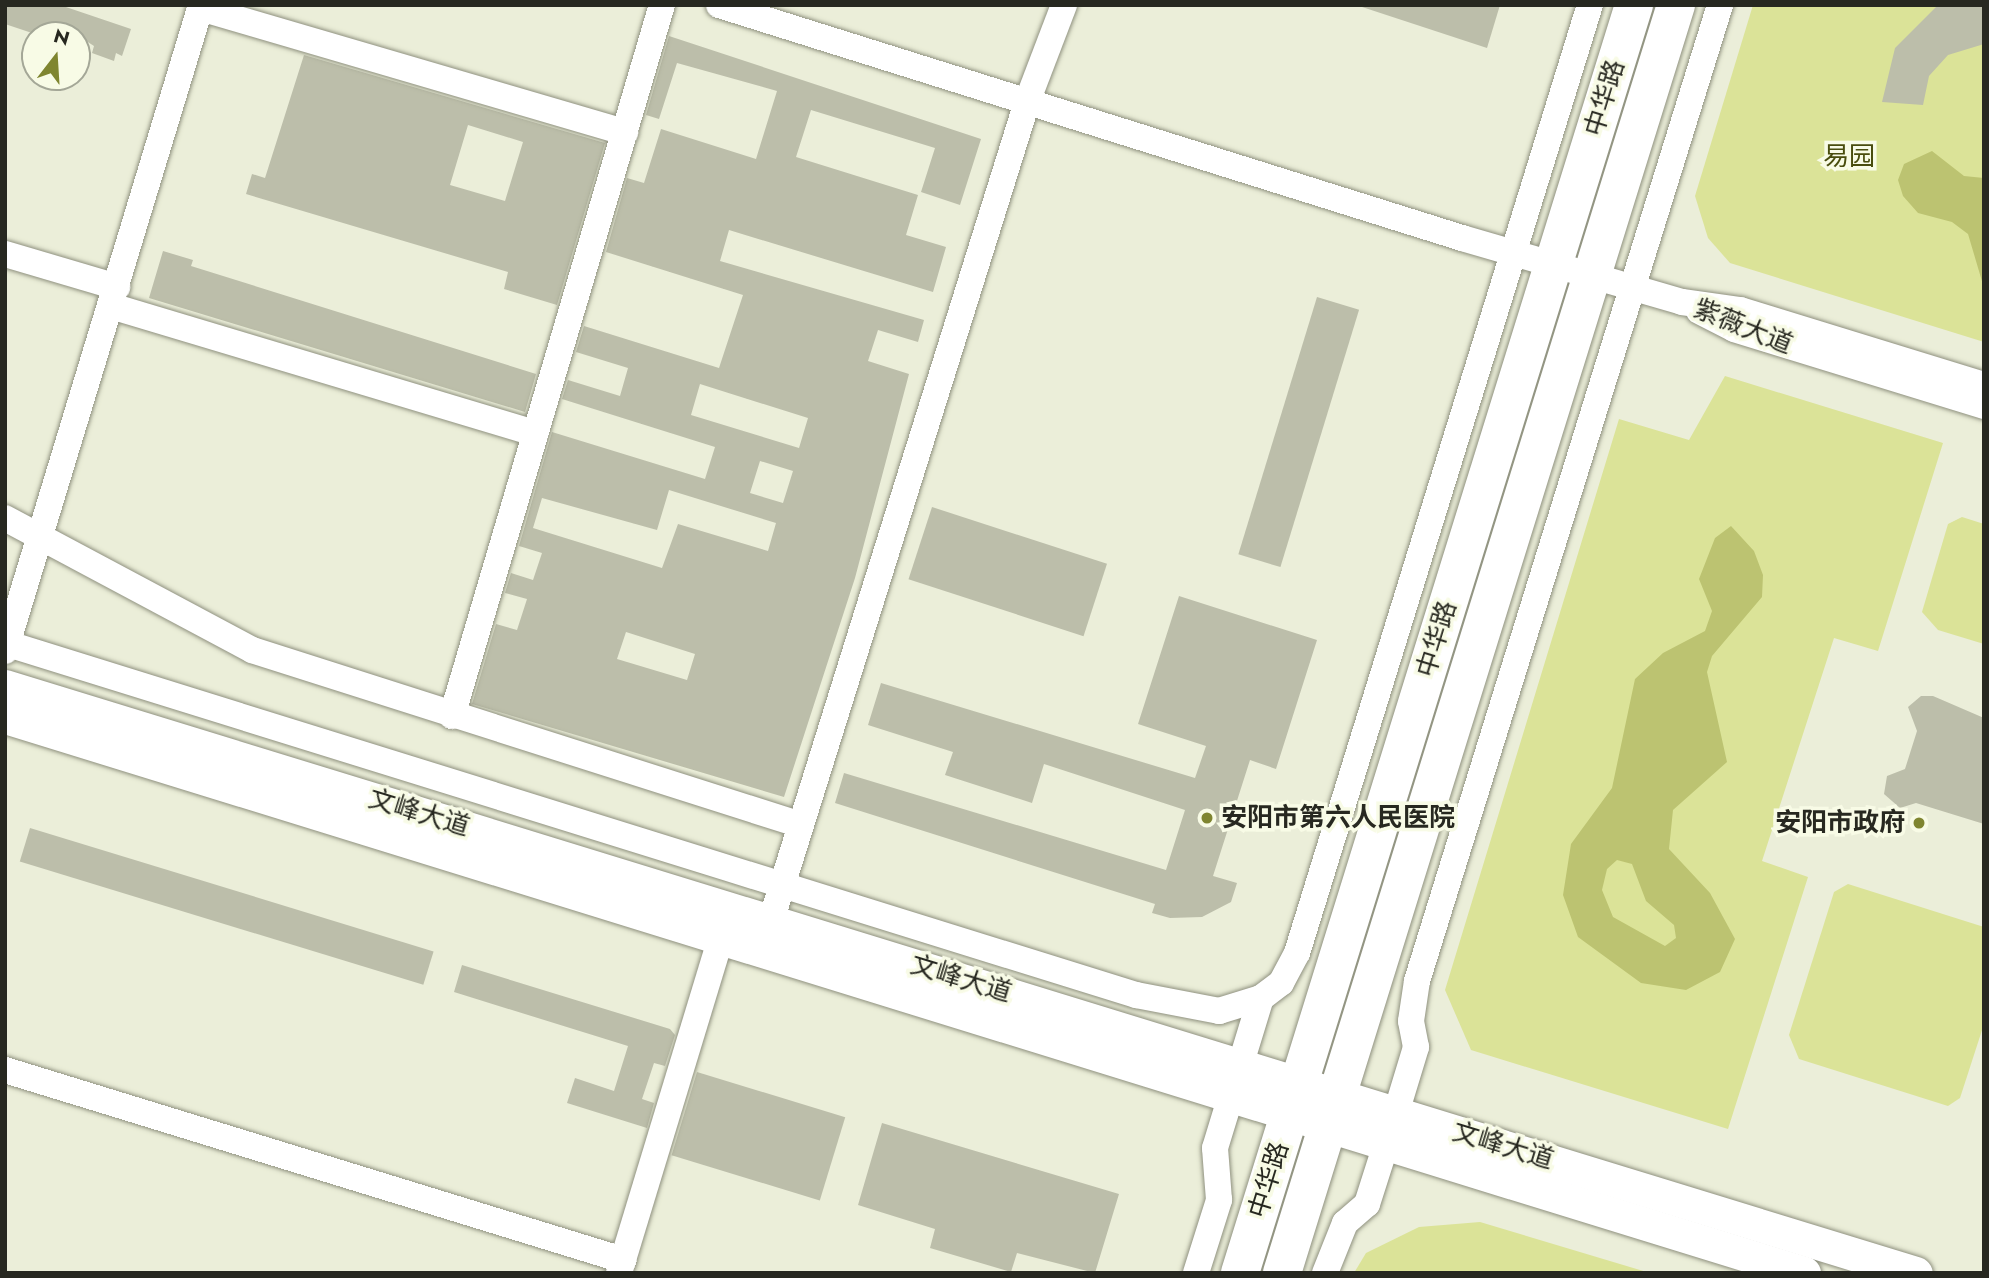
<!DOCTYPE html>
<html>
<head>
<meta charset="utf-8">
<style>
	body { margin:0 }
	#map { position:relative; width:1989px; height:1278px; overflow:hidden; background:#ebeed9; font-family:Jost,"Noto Sans SC",sans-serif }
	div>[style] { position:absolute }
	.green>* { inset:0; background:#dbe398 }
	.water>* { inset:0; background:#bcc371 }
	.building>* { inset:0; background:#bcbeaa; transform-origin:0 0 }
	.roads { filter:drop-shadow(0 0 2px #8f917f) drop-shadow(0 0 2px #8f917f) }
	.minor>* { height:26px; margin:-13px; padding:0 13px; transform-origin:13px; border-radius:13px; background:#fff }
	.major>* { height:33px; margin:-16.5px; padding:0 16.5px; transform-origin:16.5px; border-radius:16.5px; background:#fff }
	.highway>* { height:38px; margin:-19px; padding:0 19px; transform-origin:19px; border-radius:19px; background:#fff }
	.dots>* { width:19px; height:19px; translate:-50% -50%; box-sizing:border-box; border:4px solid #f8fbe6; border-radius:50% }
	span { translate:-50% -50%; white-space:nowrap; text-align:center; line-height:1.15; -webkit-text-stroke:7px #f8fbe6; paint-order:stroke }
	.street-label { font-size:26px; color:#272820 }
	.park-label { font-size:26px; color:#494d0e }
	.poi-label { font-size:26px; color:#272820; font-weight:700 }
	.left { translate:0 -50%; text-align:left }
	.right { translate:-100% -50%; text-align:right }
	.frame { position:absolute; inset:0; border:7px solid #272820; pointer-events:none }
	.north { position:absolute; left:21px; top:21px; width:70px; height:70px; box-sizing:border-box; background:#f8fbe6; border:2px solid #a4a797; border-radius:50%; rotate:17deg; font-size:19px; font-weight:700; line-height:28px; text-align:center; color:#272820 }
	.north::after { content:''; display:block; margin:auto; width:24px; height:32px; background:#7f8530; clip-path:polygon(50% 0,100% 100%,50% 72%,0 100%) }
</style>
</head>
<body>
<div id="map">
	<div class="green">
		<div style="clip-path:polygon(1753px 5px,1984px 5px,1984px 342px,1730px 263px,1708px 238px,1695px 196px)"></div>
		<div style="clip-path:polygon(1725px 376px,1943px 443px,1878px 651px,1834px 638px,1762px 861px,1808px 877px,1728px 1129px,1471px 1050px,1445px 990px,1619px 419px,1689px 440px)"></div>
		<div style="clip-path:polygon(1962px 517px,1984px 524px,1984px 644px,1938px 630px,1922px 612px,1948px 524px)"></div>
		<div style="clip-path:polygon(1848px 884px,1984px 927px,1984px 1024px,1960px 1098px,1948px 1106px,1799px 1059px,1789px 1035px,1834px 892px)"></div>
		<div style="clip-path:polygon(1480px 1222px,1650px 1273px,1354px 1273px,1366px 1253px,1419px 1227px)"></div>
	</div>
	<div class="water">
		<div style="clip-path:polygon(1932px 151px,1964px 176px,1984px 178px,1984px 288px,1968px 234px,1952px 222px,1918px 213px,1903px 196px,1898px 180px,1904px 164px)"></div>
		<div style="clip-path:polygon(evenodd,1731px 526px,1754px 551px,1763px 575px,1762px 597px,1712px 656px,1707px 672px,1727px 762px,1673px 810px,1669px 849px,1710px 893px,1735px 939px,1720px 972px,1686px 990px,1641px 983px,1578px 937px,1563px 895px,1571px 844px,1612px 788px,1635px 679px,1663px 653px,1705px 631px,1712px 611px,1699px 579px,1715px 538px,1731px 526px,1617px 860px,1632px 864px,1646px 901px,1674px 925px,1676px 938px,1665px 946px,1613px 917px,1602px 890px,1607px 869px,1617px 860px)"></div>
	</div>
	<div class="building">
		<div style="clip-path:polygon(5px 5px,60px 5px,131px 29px,122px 56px,116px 53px,114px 61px,92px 53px,94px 46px,77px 35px,38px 35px,5px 24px)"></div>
		<div style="clip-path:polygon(1356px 5px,1500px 5px,1487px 48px)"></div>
		<div style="clip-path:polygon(1938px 5px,1984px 5px,1984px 44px,1948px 55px,1929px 76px,1923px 105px,1882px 102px,1895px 48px)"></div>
		<div style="clip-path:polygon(evenodd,669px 36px,981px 139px,960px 205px,921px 192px,935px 148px,811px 110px,796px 157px,918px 195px,906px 235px,946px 247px,933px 292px,729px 230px,720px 261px,924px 320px,918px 342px,878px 330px,868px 361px,909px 374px,855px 578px,784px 797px,472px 704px,496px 624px,517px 630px,527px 599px,505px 593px,511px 573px,533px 580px,542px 553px,519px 546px,552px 432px,705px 479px,715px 447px,562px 399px,568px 380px,620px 396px,628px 368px,576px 352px,584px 326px,719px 368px,743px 295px,606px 252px,627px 178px,644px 183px,661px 129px,756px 159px,777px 91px,677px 63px,659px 119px,646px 115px,669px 36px,700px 384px,808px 418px,799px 448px,691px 415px,700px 384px,669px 36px,760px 461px,793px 471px,783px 503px,750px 493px,760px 461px,669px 36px,669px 490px,776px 523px,768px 551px,678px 524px,662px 568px,533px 528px,542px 498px,657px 530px,669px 490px,669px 36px,626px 632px,695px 654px,687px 680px,617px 659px,626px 632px)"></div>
		<div style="clip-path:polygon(evenodd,304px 55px,605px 143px,557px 305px,504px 289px,508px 272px,246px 194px,252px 174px,265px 178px,304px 55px,468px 125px,523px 142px,505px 201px,450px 185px,468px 125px)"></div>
		<div style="clip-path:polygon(163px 251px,193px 260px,191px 266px,536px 374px,525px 412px,149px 298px)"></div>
		<div style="left:1317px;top:297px;width:44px;height:269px;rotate:17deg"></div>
		<div style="left:932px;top:507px;width:184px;height:76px;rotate:18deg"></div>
		<div style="clip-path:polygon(1179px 596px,1317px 640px,1276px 769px,1250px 760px,1213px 876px,1237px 883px,1231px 902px,1202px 917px,1170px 918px,1152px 913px,1155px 904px,835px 803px,844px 773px,1166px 870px,1185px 810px,1044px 764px,1032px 803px,945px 775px,953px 752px,868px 725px,881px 683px,1195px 778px,1206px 746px,1138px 724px)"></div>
		<div style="clip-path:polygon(1933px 696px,1984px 718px,1984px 824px,1916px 803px,1900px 808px,1884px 794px,1887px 776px,1905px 769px,1917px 731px,1908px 707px,1921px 696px)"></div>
		<div style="left:30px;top:828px;width:422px;height:35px;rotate:17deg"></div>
		<div style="clip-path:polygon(462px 965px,670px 1029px,675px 1035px,665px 1066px,654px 1063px,642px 1099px,654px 1103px,647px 1128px,567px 1103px,575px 1078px,614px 1091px,628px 1046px,454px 992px)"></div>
		<div style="left:697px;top:1072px;width:155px;height:87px;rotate:17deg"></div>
		<div style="clip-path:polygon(882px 1123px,1119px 1194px,1095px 1273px,1017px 1253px,1011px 1272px,930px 1248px,935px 1229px,858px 1205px)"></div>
	</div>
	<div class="roads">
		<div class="minor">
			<div style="left:719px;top:5px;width:779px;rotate:17.41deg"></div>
			<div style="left:1462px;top:238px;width:229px;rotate:16.2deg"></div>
			<div style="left:1682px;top:302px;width:59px;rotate:7.9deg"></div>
			<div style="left:1740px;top:310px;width:255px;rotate:17.1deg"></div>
			<div style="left:200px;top:8px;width:443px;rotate:16.3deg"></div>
			<div style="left:5px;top:254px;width:117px;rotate:16.4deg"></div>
			<div style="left:111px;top:306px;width:443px;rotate:16.7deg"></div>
			<div style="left:1699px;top:311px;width:39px;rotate:27deg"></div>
			<div style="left:1734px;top:329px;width:262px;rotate:17.1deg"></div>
			<div style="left:5px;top:518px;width:280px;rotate:28.1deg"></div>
			<div style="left:252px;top:650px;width:576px;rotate:17.68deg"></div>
			<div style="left:5px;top:643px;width:1185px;rotate:17.29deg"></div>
			<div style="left:1136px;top:995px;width:85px;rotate:10.9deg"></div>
			<div style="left:1219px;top:1011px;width:44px;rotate:-17.2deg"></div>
			<div style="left:5px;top:651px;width:675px;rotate:-73.12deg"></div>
			<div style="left:452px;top:716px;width:741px;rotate:-73.55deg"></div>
			<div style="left:771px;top:921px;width:858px;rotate:-72.64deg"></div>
			<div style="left:1027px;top:102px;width:104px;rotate:-69.1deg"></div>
			<div style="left:5px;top:1070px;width:647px;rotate:17.09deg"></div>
			<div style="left:619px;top:1273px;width:350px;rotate:-73.1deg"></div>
			<div style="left:1196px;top:1273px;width:77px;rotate:-72.5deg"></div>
			<div style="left:1219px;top:1200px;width:52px;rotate:-94.4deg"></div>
			<div style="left:1215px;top:1148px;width:157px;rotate:-73deg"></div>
			<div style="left:1261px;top:998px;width:25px;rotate:-37deg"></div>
			<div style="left:1281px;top:983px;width:34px;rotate:-62deg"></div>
			<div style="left:1297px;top:953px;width:992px;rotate:-72.83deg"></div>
			<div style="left:1325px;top:1273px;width:54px;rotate:-68.2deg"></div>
			<div style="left:1345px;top:1223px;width:29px;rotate:-41deg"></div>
			<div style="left:1367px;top:1204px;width:96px;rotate:-72.3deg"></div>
			<div style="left:1396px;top:1113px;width:69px;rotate:-73.1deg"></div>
			<div style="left:1416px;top:1047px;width:26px;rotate:-101deg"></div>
			<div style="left:1411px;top:1021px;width:40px;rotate:-81.5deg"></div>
			<div style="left:1417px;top:981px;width:1022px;rotate:-72.75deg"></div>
		</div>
		<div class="major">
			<div style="left:5px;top:686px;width:1999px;rotate:17.08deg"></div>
			<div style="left:5px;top:717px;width:1883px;rotate:17.17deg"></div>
		</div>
		<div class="highway">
			<div style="left:1240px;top:1273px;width:1328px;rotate:-72.74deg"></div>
			<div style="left:1282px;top:1273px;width:1328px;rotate:-72.74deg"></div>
		</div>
	</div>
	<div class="dots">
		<div style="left:1207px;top:818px;background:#7f8530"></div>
		<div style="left:1919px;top:823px;background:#7f8530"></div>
	</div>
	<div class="street-label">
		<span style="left:1605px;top:98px;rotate:-73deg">中华路</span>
		<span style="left:1743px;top:327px;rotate:22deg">紫薇大道</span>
		<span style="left:1437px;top:639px;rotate:-73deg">中华路</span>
		<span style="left:419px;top:813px;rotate:17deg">文峰大道</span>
		<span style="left:961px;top:979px;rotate:17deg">文峰大道</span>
		<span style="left:1503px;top:1146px;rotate:17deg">文峰大道</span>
		<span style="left:1269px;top:1180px;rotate:-73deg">中华路</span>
	</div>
	<div class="park-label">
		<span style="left:1849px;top:157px">易园</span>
	</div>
	<div class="poi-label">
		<span class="left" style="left:1221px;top:818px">安阳市第六人民医院</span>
		<span class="right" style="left:1905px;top:823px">安阳市政府</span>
	</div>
	<div class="frame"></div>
	<div class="north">N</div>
</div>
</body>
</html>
